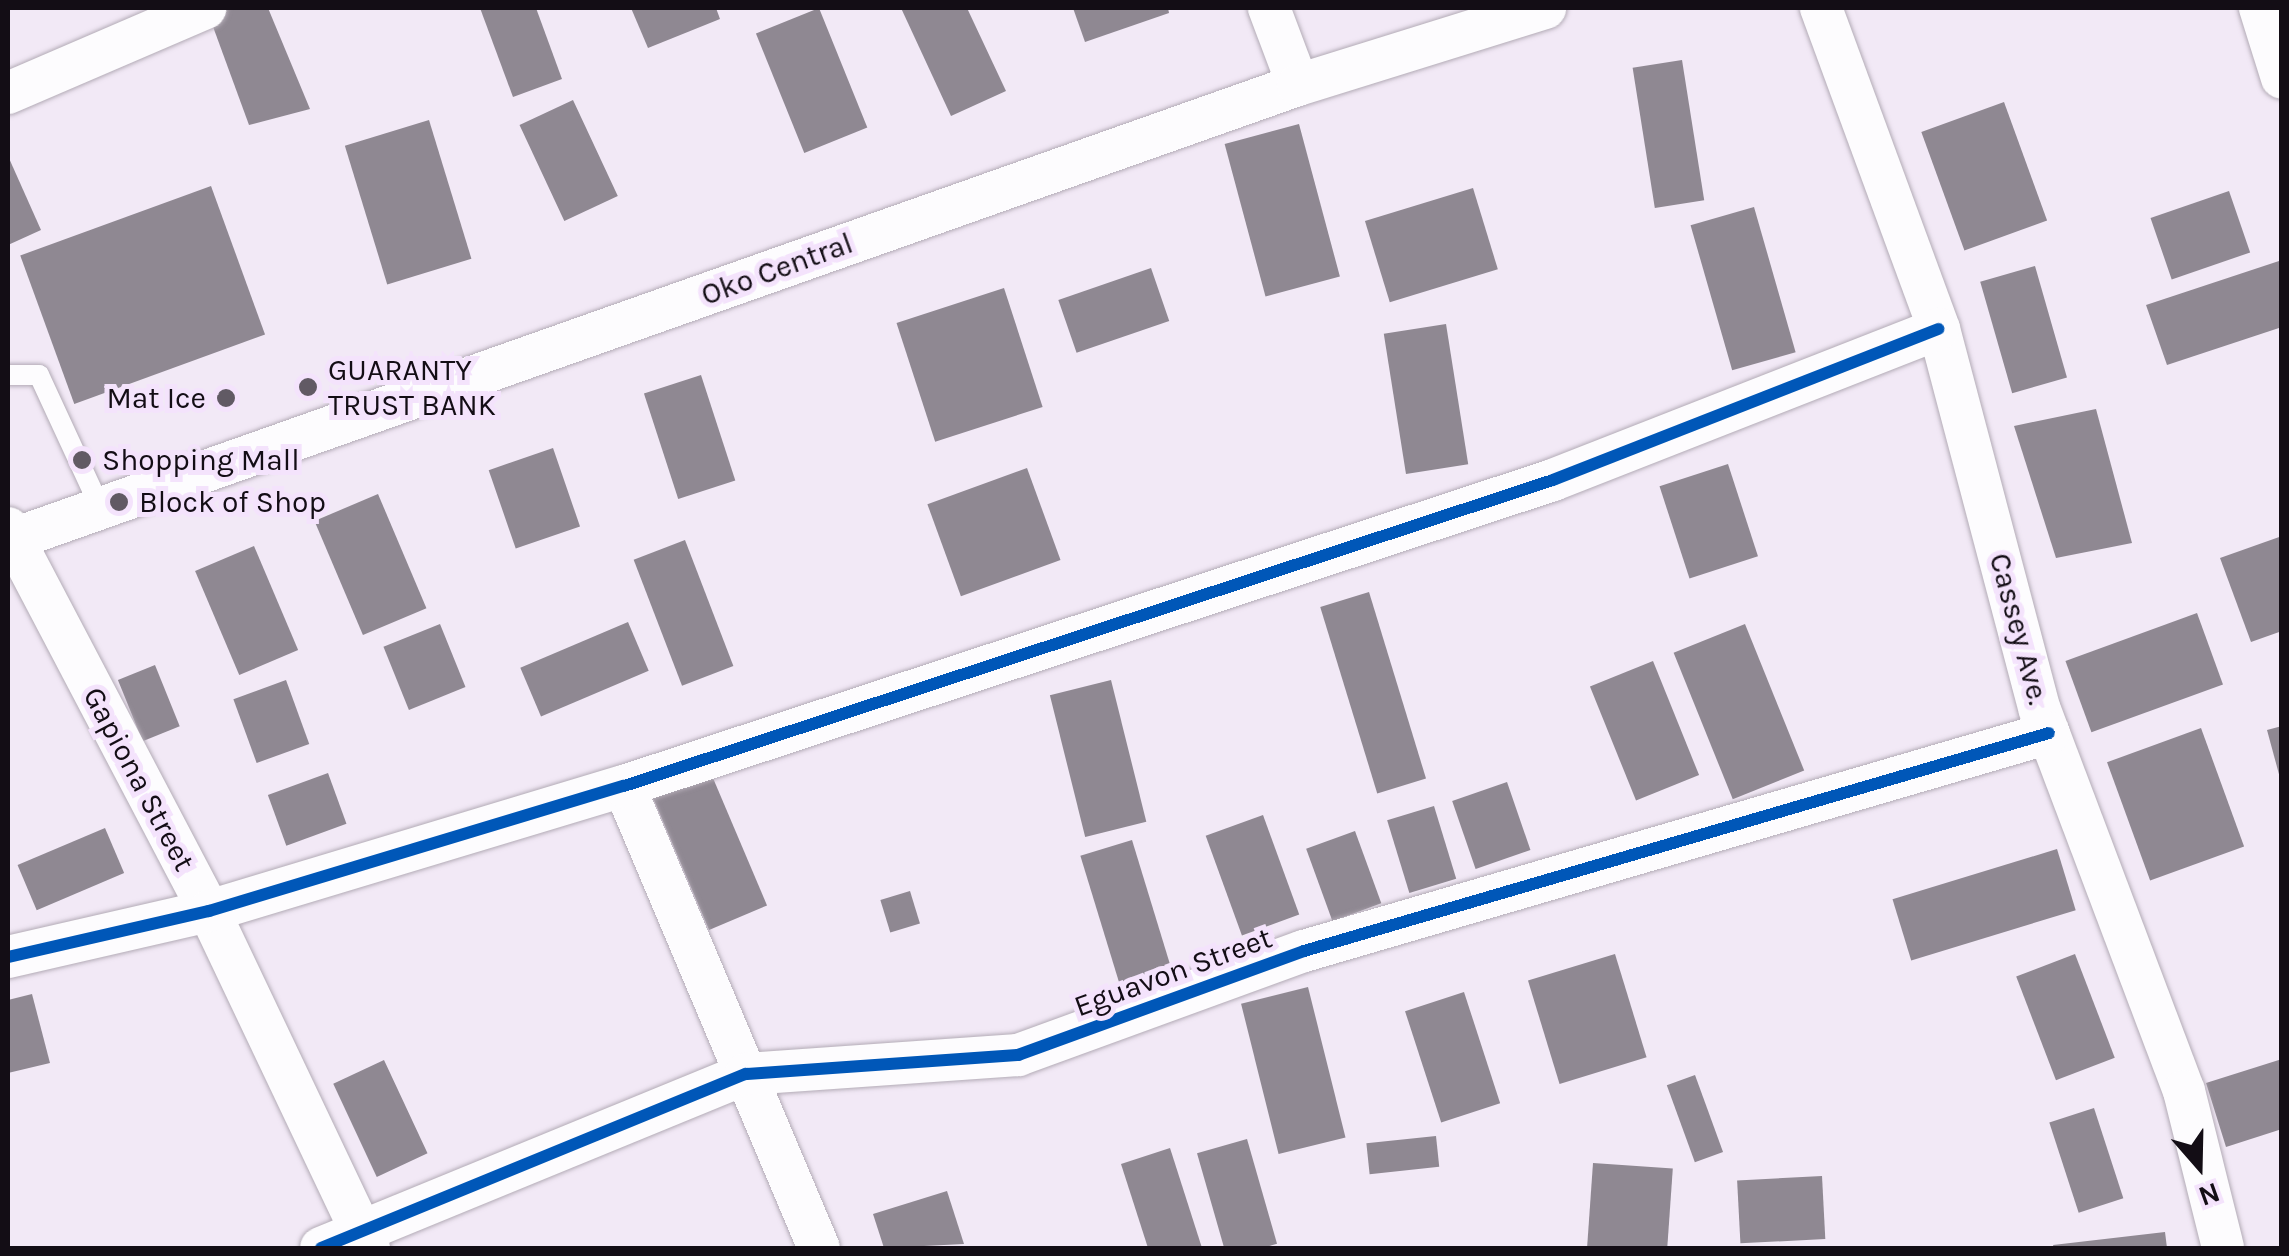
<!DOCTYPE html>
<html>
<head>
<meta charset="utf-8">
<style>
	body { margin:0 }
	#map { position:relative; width:2289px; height:1256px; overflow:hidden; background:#f2e9f6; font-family:Karla,sans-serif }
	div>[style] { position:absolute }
	.building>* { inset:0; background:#8f8892; transform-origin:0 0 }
	.roads { filter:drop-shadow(0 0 2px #b3abb6) drop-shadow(0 0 2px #b3abb6) }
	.service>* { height:20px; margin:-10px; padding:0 10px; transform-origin:10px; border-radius:10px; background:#fdfcfe }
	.minor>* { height:42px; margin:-21px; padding:0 21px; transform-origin:21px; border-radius:21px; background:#fdfcfe }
	.cycleway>* { height:12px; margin:-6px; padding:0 6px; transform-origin:6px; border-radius:6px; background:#0057b8 }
	.dots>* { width:28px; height:28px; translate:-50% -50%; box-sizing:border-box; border:5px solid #f4e3fc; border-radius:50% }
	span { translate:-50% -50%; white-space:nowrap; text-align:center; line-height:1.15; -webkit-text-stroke:10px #f4e3fc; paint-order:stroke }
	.street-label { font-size:30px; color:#130d15 }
	.poi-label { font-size:30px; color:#130d15 }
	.left { translate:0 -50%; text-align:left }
	.right { translate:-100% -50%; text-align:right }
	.frame { position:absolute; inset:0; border:10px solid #130d15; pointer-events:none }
	.north { position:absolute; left:2149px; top:1116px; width:100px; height:100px; -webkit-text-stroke:8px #f4e3fc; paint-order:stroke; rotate:160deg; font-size:28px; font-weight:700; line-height:40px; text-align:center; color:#130d15 }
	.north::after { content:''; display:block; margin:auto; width:35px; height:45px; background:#130d15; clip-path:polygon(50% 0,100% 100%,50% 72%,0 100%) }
</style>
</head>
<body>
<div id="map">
	<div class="building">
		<div style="clip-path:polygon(223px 8px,268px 8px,310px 109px,249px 125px,208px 13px)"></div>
		<div style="clip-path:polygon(480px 8px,536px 8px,562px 79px,513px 97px)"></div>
		<div style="clip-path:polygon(631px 8px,716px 8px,720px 19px,648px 48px)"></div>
		<div style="left:819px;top:8px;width:129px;height:68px;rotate:68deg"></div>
		<div style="clip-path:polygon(901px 8px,967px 8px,1006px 91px,951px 116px)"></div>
		<div style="clip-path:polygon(1073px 8px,1168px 8px,1169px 13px,1085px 42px)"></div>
		<div style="left:1682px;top:60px;width:142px;height:50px;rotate:81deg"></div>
		<div style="left:573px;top:100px;width:106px;height:59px;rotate:65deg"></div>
		<div style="left:2004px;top:102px;width:126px;height:88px;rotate:70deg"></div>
		<div style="left:429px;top:120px;width:145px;height:88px;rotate:73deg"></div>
		<div style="left:1299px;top:124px;width:158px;height:77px;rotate:75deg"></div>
		<div style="clip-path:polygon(8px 156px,41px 230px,8px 245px)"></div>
		<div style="left:211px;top:186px;width:158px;height:203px;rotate:70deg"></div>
		<div style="left:1473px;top:188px;width:85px;height:113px;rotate:73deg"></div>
		<div style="left:2229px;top:191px;width:65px;height:83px;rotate:71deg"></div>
		<div style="left:1754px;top:207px;width:151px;height:66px;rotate:74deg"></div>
		<div style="clip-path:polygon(2282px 260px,2282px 327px,2167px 365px,2146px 305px)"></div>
		<div style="left:2035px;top:266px;width:116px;height:57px;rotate:74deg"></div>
		<div style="left:1151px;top:268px;width:56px;height:98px;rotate:71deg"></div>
		<div style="left:1004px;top:288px;width:125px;height:113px;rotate:72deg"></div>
		<div style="left:1446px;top:324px;width:142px;height:63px;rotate:81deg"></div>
		<div style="left:701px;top:375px;width:111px;height:60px;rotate:72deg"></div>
		<div style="clip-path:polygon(2096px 409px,2132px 543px,2056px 558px,2014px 426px)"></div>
		<div style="left:553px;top:448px;width:83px;height:68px;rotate:71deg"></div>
		<div style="left:1728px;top:464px;width:97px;height:72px;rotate:72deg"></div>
		<div style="left:1027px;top:468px;width:98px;height:106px;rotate:70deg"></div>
		<div style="left:378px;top:494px;width:124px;height:69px;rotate:67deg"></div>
		<div style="clip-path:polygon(2282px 536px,2282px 631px,2251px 642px,2220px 558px)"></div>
		<div style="left:685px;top:540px;width:135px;height:55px;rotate:69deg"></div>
		<div style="left:254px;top:546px;width:113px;height:64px;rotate:67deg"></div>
		<div style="left:1369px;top:592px;width:195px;height:51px;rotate:73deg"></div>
		<div style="left:2197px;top:613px;width:76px;height:140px;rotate:70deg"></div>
		<div style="left:628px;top:622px;width:53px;height:117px;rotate:67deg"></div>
		<div style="left:440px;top:624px;width:68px;height:61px;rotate:68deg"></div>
		<div style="left:1745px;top:624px;width:158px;height:77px;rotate:68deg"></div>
		<div style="left:1653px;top:661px;width:123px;height:68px;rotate:68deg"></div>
		<div style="left:155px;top:665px;width:66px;height:40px;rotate:68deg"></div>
		<div style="left:286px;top:680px;width:68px;height:56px;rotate:70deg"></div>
		<div style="left:1111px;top:680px;width:146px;height:63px;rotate:76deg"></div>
		<div style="clip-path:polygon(2282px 726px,2282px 777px,2280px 778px,2267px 730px)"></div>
		<div style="left:2201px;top:728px;width:126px;height:100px;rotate:70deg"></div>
		<div style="left:710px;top:771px;width:146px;height:63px;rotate:67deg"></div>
		<div style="left:328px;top:773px;width:54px;height:64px;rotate:70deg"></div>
		<div style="left:1507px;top:782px;width:72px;height:58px;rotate:71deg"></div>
		<div style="left:1434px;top:806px;width:76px;height:49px;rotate:73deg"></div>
		<div style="left:1263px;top:815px;width:106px;height:61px;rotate:70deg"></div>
		<div style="left:105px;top:828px;width:49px;height:95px;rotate:67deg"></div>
		<div style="left:1355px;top:831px;width:77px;height:52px;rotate:70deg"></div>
		<div style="left:1132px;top:840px;width:143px;height:54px;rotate:73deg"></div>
		<div style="left:2057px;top:849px;width:64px;height:172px;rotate:73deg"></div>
		<div style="left:910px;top:891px;width:34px;height:31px;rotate:73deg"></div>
		<div style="left:1615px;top:954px;width:108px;height:91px;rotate:73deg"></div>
		<div style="left:2075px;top:954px;width:111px;height:63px;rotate:69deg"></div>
		<div style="left:1308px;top:987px;width:155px;height:69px;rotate:76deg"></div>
		<div style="left:1464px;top:992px;width:117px;height:62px;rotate:72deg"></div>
		<div style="clip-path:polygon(32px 994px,50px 1063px,8px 1073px,8px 1000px)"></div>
		<div style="clip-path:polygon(2282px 1059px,2282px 1129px,2226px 1147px,2206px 1083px)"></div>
		<div style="left:384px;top:1060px;width:103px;height:56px;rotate:65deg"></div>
		<div style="left:1695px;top:1075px;width:82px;height:30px;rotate:70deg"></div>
		<div style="left:2094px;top:1108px;width:95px;height:47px;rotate:72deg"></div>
		<div style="left:1436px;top:1136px;width:31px;height:70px;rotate:84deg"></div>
		<div style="left:1247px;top:1139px;width:109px;height:52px;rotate:74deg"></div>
		<div style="clip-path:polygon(1170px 1148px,1202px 1248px,1148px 1248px,1121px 1164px)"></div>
		<div style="left:1593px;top:1163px;width:80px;height:85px;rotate:4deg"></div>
		<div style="left:1822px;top:1176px;width:63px;height:85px;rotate:87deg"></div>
		<div style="clip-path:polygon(947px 1191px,964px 1244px,884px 1248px,873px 1214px)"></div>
		<div style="clip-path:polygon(2165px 1232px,2167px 1248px,2054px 1248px,2053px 1245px)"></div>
	</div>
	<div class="roads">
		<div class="service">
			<div style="left:8px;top:375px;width:31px"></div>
			<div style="left:39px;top:375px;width:148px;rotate:65.2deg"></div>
		</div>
		<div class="minor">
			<div style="left:1269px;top:8px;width:82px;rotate:69.4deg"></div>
			<div style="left:1821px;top:8px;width:342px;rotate:69.8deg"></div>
			<div style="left:1939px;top:329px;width:394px;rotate:75.2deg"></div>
			<div style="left:2040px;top:710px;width:407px;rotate:69.3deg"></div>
			<div style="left:2184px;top:1091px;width:162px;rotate:76deg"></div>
			<div style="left:2260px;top:8px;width:73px;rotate:72.6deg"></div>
			<div style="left:8px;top:93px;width:215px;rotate:-23.3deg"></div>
			<div style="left:8px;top:528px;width:433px;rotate:62.3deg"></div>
			<div style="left:209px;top:911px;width:373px;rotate:64.6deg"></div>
			<div style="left:8px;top:541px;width:1368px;rotate:-19.47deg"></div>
			<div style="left:1298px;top:85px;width:259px;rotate:-17.3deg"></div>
			<div style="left:624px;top:786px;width:501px;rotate:67.12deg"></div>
			<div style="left:8px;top:957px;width:206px;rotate:-12.9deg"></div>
			<div style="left:209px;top:911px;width:433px;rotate:-16.8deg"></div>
			<div style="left:624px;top:786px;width:978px;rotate:-18.23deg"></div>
			<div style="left:1553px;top:480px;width:414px;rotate:-21.4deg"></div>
			<div style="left:321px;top:1248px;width:459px;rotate:-22.3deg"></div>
			<div style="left:746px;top:1074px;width:273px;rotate:-4deg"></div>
			<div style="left:1018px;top:1055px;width:304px;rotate:-20deg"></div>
			<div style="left:1304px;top:951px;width:776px;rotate:-16.31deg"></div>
		</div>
	</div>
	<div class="cycleway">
		<div style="left:8px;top:957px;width:206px;rotate:-12.9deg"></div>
		<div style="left:209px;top:911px;width:433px;rotate:-16.8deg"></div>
		<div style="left:624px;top:786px;width:978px;rotate:-18.23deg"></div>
		<div style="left:1553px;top:480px;width:414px;rotate:-21.4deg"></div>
		<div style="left:321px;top:1248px;width:459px;rotate:-22.3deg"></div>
		<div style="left:746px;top:1074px;width:273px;rotate:-4deg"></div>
		<div style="left:1018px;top:1055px;width:304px;rotate:-20deg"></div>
		<div style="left:1304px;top:951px;width:776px;rotate:-16.31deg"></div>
	</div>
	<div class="dots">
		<div style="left:308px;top:387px;background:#615a64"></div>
		<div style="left:226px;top:398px;background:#615a64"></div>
		<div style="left:82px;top:460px;background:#615a64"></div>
		<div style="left:119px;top:502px;background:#615a64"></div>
	</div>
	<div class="street-label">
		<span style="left:777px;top:269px;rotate:-20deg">Oko Central</span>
		<span style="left:2019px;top:629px;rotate:75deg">Cassey Ave.</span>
		<span style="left:139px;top:779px;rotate:62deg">Gapiona Street</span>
		<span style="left:1173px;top:972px;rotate:-20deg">Eguavon Street</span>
	</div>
	<div class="poi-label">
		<span class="left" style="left:328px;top:387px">GUARANTY<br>TRUST BANK</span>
		<span class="right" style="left:206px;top:398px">Mat Ice</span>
		<span class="left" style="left:102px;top:460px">Shopping Mall</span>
		<span class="left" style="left:139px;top:502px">Block of Shop</span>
	</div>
	<div class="frame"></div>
	<div class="north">N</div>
</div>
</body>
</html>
